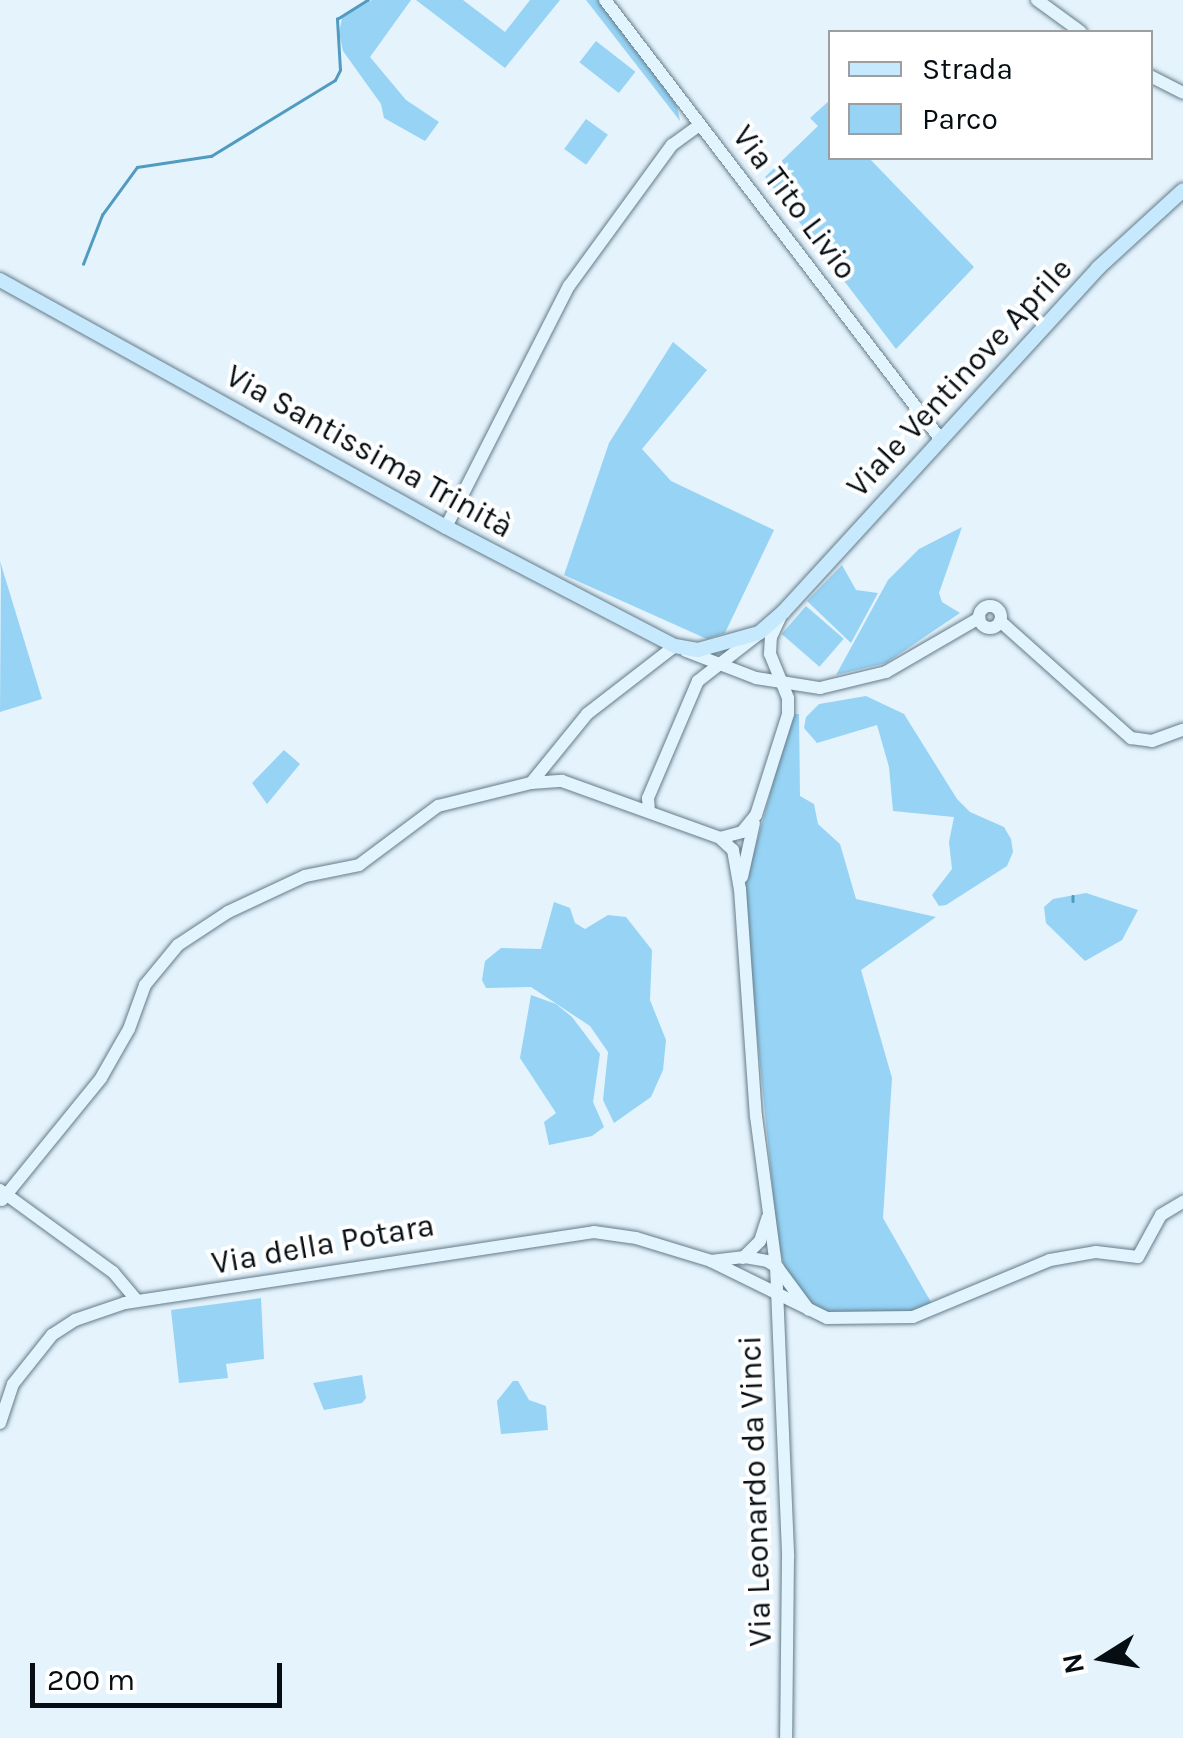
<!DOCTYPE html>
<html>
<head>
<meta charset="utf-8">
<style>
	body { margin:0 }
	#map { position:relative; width:1183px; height:1738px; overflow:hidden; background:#e4f3fc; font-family:Karla,sans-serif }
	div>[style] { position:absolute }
	.green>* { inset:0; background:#97d3f4; transform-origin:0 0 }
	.stream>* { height:2.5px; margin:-1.25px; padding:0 1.25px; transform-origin:1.25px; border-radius:1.25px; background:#519bc1 }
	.roads { filter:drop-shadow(0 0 2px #647c89) drop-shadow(0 0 2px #647c89) }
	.secondary>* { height:12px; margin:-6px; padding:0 6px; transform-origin:6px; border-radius:6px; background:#e2f4fe }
	.secondary>.ring { margin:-6px; padding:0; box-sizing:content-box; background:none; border:12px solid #e2f4fe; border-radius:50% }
	.primary>* { height:14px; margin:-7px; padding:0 7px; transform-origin:7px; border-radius:7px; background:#c6e9fd }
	span { translate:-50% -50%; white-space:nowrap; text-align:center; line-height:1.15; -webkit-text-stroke:8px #fff; paint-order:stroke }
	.street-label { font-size:32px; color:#060e13 }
	.legend { position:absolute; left:828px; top:30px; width:325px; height:130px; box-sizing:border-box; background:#fff; border:2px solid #9b9fa1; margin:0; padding:12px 18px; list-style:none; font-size:30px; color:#060e13 }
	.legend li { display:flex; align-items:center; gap:20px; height:50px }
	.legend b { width:50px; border:2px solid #9b9fa1 }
	.north { position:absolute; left:1053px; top:1608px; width:100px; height:100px; -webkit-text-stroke:8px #fff; paint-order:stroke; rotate:259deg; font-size:28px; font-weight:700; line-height:40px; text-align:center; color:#060e13 }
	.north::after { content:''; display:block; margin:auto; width:35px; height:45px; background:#060e13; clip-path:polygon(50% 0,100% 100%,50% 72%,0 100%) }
	.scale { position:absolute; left:30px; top:1663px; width:252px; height:45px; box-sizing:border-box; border:5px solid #060e13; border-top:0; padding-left:12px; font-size:30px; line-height:35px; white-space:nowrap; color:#060e13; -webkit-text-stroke:8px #fff; paint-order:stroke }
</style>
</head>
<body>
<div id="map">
	<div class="green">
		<div style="clip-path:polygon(372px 0,411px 0,370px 57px,406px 100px,439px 122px,425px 141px,384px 118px,381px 104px,343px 51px,339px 33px,342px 18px)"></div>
		<div style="clip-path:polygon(416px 0,463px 0,505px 32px,530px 0,560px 0,505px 68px)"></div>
		<div style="clip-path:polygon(586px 0,598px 0,617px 19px,677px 106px,680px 121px)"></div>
		<div style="left:596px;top:41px;width:50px;height:27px;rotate:38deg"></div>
		<div style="clip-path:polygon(830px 100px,830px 158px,869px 158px,974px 267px,896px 349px,765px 177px,818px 126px,810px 118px)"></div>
		<div style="left:586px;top:119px;width:27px;height:37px;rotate:36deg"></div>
		<div style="clip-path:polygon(673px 342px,707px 370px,642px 449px,671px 481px,774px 530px,725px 633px,707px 639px,564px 575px,609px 443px)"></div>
		<div style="clip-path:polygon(962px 527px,939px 593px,942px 602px,960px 613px,886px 663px,836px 675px,888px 580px,919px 549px)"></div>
		<div style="clip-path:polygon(0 561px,42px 699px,0 712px,1px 571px)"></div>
		<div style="clip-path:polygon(842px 565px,856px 590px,878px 593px,851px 643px,807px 601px)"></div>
		<div style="left:806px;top:606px;width:50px;height:37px;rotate:41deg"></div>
		<div style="clip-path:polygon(866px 696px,904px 714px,957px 799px,970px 812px,1004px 827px,1011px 839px,1013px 852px,1007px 866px,946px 905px,939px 906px,932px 895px,952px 869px,949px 842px,954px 817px,893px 811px,889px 767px,877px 725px,817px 743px,804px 728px,806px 717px,819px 704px)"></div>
		<div style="clip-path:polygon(792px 714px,799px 714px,800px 796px,814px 804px,818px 824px,840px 844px,856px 899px,936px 917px,861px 970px,892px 1078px,883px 1218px,932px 1304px,897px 1315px,835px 1315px,810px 1306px,786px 1271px,778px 1244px,743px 892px)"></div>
		<div style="clip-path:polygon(284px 750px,300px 764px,267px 804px,252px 783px)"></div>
		<div style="clip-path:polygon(1086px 893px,1138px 910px,1122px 940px,1085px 961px,1046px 923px,1044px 907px,1053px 899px)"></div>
		<div style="clip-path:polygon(554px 902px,570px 908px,575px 923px,585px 929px,608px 915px,626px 917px,652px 950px,650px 1000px,666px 1040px,663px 1070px,651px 1097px,614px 1123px,603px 1100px,608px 1052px,590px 1026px,531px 987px,486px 988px,482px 980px,485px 961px,501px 948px,541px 949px)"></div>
		<div style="clip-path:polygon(531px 995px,556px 1004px,572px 1017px,600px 1054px,593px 1102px,604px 1127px,592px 1136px,549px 1145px,544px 1122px,556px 1113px,520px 1058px)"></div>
		<div style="clip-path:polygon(261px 1298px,264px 1359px,226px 1364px,228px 1378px,179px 1383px,171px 1310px)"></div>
		<div style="clip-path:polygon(362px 1375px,366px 1398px,362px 1403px,324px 1410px,313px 1383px)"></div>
		<div style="clip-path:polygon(513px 1381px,518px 1381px,529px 1400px,546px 1406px,548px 1430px,501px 1434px,497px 1401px)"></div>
	</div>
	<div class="stream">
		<div style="left:83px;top:264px;width:53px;rotate:-68.8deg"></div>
		<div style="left:102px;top:215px;width:59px;rotate:-53.9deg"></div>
		<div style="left:137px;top:167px;width:75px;rotate:-8.5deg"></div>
		<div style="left:211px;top:156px;width:145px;rotate:-31.5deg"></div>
		<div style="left:335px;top:80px;width:11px;rotate:-63deg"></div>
		<div style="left:340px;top:70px;width:51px;rotate:-93.4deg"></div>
		<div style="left:337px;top:19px;width:36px;rotate:-32deg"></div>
		<div style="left:1073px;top:896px;width:5px;rotate:90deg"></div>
	</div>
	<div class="roads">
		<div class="secondary">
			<div style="left:605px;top:0;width:554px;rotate:52.63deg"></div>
			<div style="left:1037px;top:0;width:54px;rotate:36deg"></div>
			<div style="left:1150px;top:76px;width:37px;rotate:27deg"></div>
			<div style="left:446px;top:527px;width:271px;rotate:-63deg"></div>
			<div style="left:569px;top:286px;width:175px;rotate:-53.9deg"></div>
			<div style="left:672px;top:145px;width:34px;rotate:-36deg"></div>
			<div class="ring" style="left:979px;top:606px;width:10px;height:10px"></div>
			<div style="left:1000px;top:621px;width:176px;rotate:41.8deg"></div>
			<div style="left:1131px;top:738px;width:21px;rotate:8deg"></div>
			<div style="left:1152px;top:741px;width:33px;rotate:-20deg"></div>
			<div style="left:686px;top:651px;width:75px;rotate:21.1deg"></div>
			<div style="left:756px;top:678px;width:65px;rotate:8.9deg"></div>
			<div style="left:820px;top:688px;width:68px;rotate:-13.6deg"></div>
			<div style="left:886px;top:672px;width:108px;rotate:-30.1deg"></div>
			<div style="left:531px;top:783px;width:89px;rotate:-50.9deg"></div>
			<div style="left:587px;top:714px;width:111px;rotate:-37.7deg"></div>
			<div style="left:649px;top:812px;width:14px;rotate:-94deg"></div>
			<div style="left:648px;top:798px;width:127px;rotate:-66.9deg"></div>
			<div style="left:698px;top:681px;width:75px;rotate:-37.9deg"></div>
			<div style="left:720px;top:838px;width:18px;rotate:43deg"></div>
			<div style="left:733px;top:850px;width:40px;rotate:80deg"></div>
			<div style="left:740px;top:889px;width:228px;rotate:86deg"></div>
			<div style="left:756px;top:1116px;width:151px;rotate:82.4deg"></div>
			<div style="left:776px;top:1266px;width:291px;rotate:87.6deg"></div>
			<div style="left:788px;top:1557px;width:181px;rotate:90.6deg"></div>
			<div style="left:742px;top:877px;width:55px;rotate:-77.5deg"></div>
			<div style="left:0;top:1190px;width:140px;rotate:36deg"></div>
			<div style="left:113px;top:1272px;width:38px;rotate:50deg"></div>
			<div style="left:2px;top:1200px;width:157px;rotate:-50.9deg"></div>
			<div style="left:101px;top:1078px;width:56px;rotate:-60.3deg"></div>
			<div style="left:129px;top:1029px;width:47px;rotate:-70deg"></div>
			<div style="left:145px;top:985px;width:52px;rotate:-50.5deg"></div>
			<div style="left:178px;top:945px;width:60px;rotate:-33.4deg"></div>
			<div style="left:228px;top:912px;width:85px;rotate:-25.1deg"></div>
			<div style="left:305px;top:876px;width:55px;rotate:-11.5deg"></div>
			<div style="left:359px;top:865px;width:99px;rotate:-36.8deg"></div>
			<div style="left:438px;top:806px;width:96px;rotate:-13.9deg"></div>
			<div style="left:531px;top:783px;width:31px;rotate:-4deg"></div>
			<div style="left:562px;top:781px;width:168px;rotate:19.8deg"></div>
			<div style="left:720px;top:838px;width:23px;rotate:-15deg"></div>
			<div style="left:742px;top:832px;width:22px;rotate:-51deg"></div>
			<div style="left:756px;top:815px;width:106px;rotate:-72.4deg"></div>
			<div style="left:788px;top:714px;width:16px;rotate:-90deg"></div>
			<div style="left:788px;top:698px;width:48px;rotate:-112.2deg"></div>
			<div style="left:770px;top:654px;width:17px;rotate:-87deg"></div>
			<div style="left:771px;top:637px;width:26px;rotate:-65deg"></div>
			<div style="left:743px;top:1258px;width:24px;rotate:-45deg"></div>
			<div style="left:760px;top:1241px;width:25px;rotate:-72deg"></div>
			<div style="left:711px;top:1261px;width:34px;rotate:-7deg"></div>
			<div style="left:745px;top:1257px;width:22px;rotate:10deg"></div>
			<div style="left:767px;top:1261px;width:13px;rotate:32deg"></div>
			<div style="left:778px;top:1268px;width:52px;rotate:53.6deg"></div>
			<div style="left:0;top:1423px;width:41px;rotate:-71.6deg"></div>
			<div style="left:13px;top:1384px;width:63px;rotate:-51.5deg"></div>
			<div style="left:52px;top:1335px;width:27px;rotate:-33deg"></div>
			<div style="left:75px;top:1320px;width:53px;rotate:-18.8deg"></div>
			<div style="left:125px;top:1303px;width:474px;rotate:-8.6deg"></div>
			<div style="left:594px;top:1232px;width:42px;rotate:8.1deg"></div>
			<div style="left:636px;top:1238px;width:78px;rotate:17deg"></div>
			<div style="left:711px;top:1261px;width:129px;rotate:26.2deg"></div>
			<div style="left:827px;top:1318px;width:86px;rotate:-0.7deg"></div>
			<div style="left:913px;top:1317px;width:148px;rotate:-22.6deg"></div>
			<div style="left:1050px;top:1260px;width:47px;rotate:-9.9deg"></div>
			<div style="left:1096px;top:1252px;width:42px;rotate:6.8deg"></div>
			<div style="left:1138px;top:1257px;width:48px;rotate:-61.3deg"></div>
			<div style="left:1161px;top:1215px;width:26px;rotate:-31deg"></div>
		</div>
		<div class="primary">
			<div style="left:0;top:280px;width:510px;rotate:28.98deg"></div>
			<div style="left:446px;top:527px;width:258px;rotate:27.5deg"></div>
			<div style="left:675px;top:646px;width:23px;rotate:10deg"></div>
			<div style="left:698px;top:650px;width:63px;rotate:-15.6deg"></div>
			<div style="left:759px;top:633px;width:33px;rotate:-41deg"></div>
			<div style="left:784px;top:611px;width:465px;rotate:-47.5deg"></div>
			<div style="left:1098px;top:268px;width:115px;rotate:-42.5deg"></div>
		</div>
	</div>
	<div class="street-label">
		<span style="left:794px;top:203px;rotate:53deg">Via Tito Livio</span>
		<span style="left:960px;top:378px;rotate:-47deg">Viale Ventinove Aprile</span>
		<span style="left:369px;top:452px;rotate:29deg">Via Santissima Trinità</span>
		<span style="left:323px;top:1245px;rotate:-10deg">Via della Potara</span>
		<span style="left:756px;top:1491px;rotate:-92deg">Via Leonardo da Vinci</span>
	</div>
	<ul class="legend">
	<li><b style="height:12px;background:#c6e9fd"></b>Strada</li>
	<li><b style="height:28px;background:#97d3f4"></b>Parco</li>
	</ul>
	<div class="north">N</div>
	<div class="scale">200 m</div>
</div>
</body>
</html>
